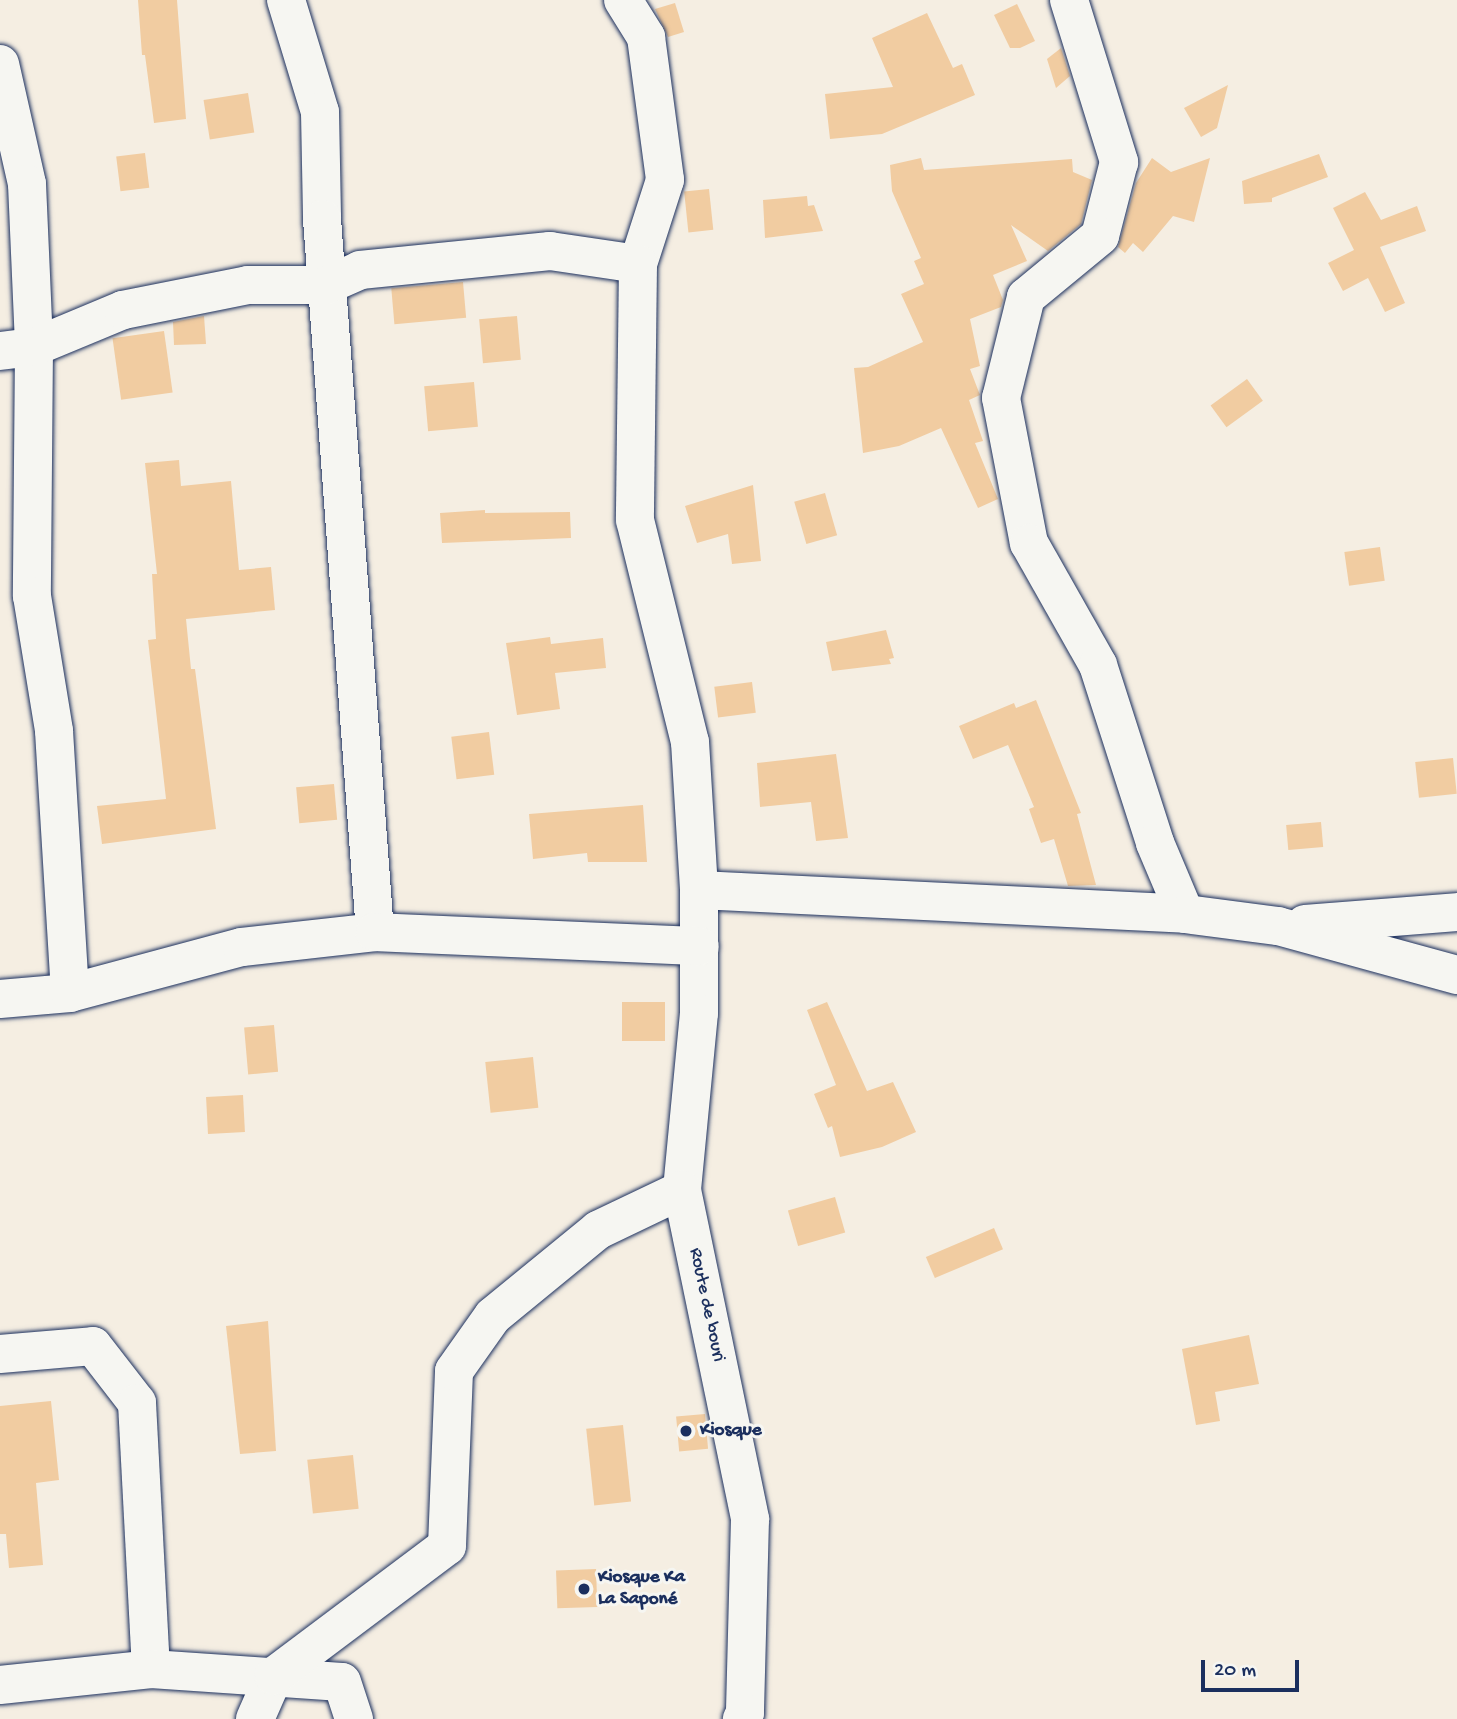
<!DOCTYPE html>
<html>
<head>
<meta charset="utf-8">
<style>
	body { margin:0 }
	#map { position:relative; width:1457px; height:1719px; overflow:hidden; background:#f5eee2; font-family:"Gochi Hand",sans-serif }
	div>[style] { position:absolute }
	.building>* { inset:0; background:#f1cca1; transform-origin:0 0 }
	.roads { filter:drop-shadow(0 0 2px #1b2f5e) drop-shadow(0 0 2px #1b2f5e) }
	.minor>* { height:38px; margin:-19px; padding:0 19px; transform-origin:19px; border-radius:19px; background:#f6f6f2 }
	.dots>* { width:19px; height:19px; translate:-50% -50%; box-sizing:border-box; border:4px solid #f6f6f2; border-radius:50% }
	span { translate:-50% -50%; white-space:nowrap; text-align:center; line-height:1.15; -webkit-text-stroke:6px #f6f6f2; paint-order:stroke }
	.street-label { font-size:19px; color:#1b2f5e }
	.poi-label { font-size:19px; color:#1b2f5e; font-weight:700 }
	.left { translate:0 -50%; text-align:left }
	.scale { position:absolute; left:1201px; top:1660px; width:98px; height:32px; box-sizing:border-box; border:4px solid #1b2f5e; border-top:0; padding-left:9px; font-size:21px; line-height:24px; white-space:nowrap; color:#1b2f5e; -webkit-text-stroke:5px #f6f6f2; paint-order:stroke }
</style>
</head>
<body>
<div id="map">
	<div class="building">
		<div style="clip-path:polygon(138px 0,177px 0,186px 119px,154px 123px,145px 55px,142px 55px)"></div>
		<div style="clip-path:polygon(675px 3px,684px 32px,668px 37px,655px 9px)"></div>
		<div style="clip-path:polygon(1017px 4px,1035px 41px,1020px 48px,1010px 48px,994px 15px)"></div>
		<div style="clip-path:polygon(927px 13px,953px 68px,962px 64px,975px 95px,882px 134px,830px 139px,825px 94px,893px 87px,872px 38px)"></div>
		<div style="clip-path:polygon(1061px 48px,1070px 76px,1056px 88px,1047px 59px)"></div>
		<div style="clip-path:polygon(1228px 85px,1217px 128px,1201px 137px,1184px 108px)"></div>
		<div style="left:248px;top:93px;width:40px;height:45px;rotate:81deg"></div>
		<div style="left:145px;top:153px;width:35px;height:29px;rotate:83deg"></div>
		<div style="clip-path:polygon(1319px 154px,1328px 177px,1272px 198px,1272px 202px,1244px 204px,1242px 181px)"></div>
		<div style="clip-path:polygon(921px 158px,924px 170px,1072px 159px,1073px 172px,1092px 180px,1081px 224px,1048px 251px,1011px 225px,1027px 261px,993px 275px,1003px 300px,1001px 307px,970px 319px,980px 366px,970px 369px,980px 395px,969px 400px,983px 441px,975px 443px,998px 499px,978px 508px,941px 428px,899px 446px,863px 453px,854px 368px,868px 367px,923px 342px,901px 294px,924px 284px,914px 261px,921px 258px,892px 191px,890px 165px)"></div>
		<div style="clip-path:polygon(1152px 158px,1171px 172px,1210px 158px,1194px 222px,1173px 216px,1143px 252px,1133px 243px,1125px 253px,1118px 247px,1136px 183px)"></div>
		<div style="left:709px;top:189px;width:41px;height:25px;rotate:84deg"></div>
		<div style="clip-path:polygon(1365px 192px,1381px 220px,1417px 206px,1426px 231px,1380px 247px,1405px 303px,1385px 312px,1368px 278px,1343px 291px,1328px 263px,1354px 250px,1333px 208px)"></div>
		<div style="clip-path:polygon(807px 196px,808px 206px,814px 205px,823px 231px,765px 238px,763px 200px)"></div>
		<div style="left:463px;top:282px;width:36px;height:72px;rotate:85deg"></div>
		<div style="clip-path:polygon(204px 316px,206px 344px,174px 345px,173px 322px)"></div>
		<div style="left:517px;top:316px;width:44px;height:38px;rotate:85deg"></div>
		<div style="left:164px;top:331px;width:62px;height:52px;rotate:82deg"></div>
		<div style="left:1247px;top:379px;width:27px;height:45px;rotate:54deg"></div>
		<div style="left:474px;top:382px;width:45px;height:50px;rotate:85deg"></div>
		<div style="clip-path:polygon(179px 460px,181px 486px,231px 481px,239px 570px,271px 567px,275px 610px,186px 619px,191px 669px,195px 669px,216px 829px,102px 844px,97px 806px,166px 799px,148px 640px,156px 639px,152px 574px,157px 574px,145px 463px)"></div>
		<div style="clip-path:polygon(753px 485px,761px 561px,732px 564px,728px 534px,697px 543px,685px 506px)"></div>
		<div style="left:825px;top:493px;width:44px;height:32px;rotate:74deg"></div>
		<div style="clip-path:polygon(485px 510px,485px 513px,570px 512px,571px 538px,442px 543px,440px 513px)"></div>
		<div style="left:1380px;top:547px;width:34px;height:36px;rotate:82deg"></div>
		<div style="clip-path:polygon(886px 630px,894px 658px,889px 659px,891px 664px,832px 671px,826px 642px)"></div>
		<div style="clip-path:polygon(550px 637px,551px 644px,603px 638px,606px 668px,555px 673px,560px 709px,517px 715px,506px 643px)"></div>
		<div style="left:752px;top:682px;width:31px;height:38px;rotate:83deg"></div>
		<div style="clip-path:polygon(1036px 700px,1081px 813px,1077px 814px,1096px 885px,1068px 886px,1054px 839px,1041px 843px,1029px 809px,1034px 807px,1008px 745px,973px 759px,959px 726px,1014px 703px,1016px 708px)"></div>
		<div style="left:489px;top:732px;width:43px;height:38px;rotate:83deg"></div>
		<div style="clip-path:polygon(836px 754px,848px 838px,816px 841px,811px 802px,760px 807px,757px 763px)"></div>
		<div style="left:1453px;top:758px;width:36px;height:38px;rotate:84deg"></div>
		<div style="left:334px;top:784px;width:36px;height:38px;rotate:85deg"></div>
		<div style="clip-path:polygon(643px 805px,647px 862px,588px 862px,587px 853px,533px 859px,529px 814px)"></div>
		<div style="left:1321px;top:822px;width:25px;height:35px;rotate:85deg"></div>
		<div style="left:622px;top:1002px;width:43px;height:39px"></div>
		<div style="clip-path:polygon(827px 1002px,867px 1091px,893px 1082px,916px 1132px,882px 1147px,840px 1157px,832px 1126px,828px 1128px,814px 1094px,836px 1085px,807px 1010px)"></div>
		<div style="left:274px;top:1025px;width:47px;height:30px;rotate:85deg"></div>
		<div style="left:533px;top:1057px;width:51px;height:48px;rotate:84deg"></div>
		<div style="left:243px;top:1095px;width:37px;height:37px;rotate:87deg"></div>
		<div style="left:835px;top:1197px;width:37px;height:49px;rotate:74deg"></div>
		<div style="left:994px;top:1228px;width:23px;height:74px;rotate:67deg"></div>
		<div style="clip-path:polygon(268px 1321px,276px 1451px,240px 1454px,226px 1326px)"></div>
		<div style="clip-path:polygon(1249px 1335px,1259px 1384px,1215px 1392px,1220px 1421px,1196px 1425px,1182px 1349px)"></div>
		<div style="clip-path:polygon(51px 1401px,59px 1480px,36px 1483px,43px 1565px,9px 1568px,6px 1534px,0 1534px,0 1406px)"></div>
		<div style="left:705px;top:1414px;width:35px;height:29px;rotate:85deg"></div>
		<div style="left:623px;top:1425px;width:77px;height:37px;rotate:84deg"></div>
		<div style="left:353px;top:1455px;width:54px;height:46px;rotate:84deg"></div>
		<div style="left:596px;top:1569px;width:38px;height:40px;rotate:88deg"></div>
	</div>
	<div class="roads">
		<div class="minor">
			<div style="left:286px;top:0;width:117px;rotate:73.1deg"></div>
			<div style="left:320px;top:112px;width:107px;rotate:88.9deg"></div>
			<div style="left:322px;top:219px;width:715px;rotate:85.75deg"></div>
			<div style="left:623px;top:0;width:44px;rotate:58.1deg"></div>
			<div style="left:646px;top:37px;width:144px;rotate:82.4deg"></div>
			<div style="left:665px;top:180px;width:88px;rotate:107.8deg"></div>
			<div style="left:638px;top:264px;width:256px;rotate:90.7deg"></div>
			<div style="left:635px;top:520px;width:229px;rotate:76.1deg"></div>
			<div style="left:690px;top:742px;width:148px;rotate:86.5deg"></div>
			<div style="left:699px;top:890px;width:123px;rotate:90deg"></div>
			<div style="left:699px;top:1013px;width:178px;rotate:95.5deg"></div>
			<div style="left:682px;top:1190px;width:336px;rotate:78.3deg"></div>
			<div style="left:750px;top:1519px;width:194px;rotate:91.5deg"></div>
			<div style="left:745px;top:1713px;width:7px;rotate:117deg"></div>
			<div style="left:1069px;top:0;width:170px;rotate:72.8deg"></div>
			<div style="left:1119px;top:162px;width:76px;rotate:104.4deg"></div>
			<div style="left:1100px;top:236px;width:96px;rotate:140.5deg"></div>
			<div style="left:1026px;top:297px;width:104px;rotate:103.9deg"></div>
			<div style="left:1001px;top:398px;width:148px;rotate:79.1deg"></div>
			<div style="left:1029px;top:543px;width:140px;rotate:60.5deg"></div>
			<div style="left:1098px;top:665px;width:187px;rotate:72.2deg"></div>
			<div style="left:1155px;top:843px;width:77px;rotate:67.1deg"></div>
			<div style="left:0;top:64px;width:123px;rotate:77.3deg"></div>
			<div style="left:27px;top:184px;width:163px;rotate:87.5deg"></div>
			<div style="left:34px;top:347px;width:249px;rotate:90.5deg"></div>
			<div style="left:32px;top:596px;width:137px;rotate:80.7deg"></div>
			<div style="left:54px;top:731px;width:262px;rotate:86.5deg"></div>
			<div style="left:0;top:351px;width:34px;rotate:-7deg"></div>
			<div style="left:34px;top:347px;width:96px;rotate:-22.6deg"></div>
			<div style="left:123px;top:310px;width:127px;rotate:-11.3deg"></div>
			<div style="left:248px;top:285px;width:79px"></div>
			<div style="left:327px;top:285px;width:36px;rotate:-24deg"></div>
			<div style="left:360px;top:270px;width:191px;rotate:-5.7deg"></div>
			<div style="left:550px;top:251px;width:89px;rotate:8.4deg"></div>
			<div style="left:699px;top:890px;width:487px;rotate:2.8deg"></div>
			<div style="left:1185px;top:914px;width:94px;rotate:7.4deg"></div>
			<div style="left:1278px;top:926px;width:186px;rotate:15.3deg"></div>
			<div style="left:1305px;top:924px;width:152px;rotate:-4.5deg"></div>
			<div style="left:0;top:999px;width:70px;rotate:-4.9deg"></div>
			<div style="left:70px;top:993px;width:178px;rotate:-15deg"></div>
			<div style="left:242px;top:947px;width:134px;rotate:-6.4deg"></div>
			<div style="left:375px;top:932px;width:325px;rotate:2.5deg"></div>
			<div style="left:0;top:1354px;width:93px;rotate:-4.9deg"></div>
			<div style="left:93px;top:1346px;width:72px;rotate:52.3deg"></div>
			<div style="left:137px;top:1403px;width:266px;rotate:87deg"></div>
			<div style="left:151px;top:1669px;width:191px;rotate:3.9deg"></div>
			<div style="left:342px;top:1682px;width:39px;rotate:72deg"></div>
			<div style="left:0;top:1685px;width:152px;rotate:-6deg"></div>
			<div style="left:255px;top:1719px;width:47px;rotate:-66.2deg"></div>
			<div style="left:274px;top:1676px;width:216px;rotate:-36.9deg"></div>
			<div style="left:447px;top:1546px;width:175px;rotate:-87.7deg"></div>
			<div style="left:454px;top:1371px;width:67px;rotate:-54.7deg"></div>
			<div style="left:493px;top:1316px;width:136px;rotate:-39.3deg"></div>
			<div style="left:598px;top:1230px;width:93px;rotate:-25.5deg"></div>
		</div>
	</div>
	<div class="dots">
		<div style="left:686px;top:1431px;background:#1b2f5e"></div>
		<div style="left:584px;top:1589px;background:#1b2f5e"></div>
	</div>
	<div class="street-label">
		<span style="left:706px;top:1305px;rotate:78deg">Route de bouri</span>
	</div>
	<div class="poi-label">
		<span class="left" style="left:700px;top:1431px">Kiosque</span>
		<span class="left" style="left:598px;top:1589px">Kiosque Ka<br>La Saponé</span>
	</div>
	<div class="scale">20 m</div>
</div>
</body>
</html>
